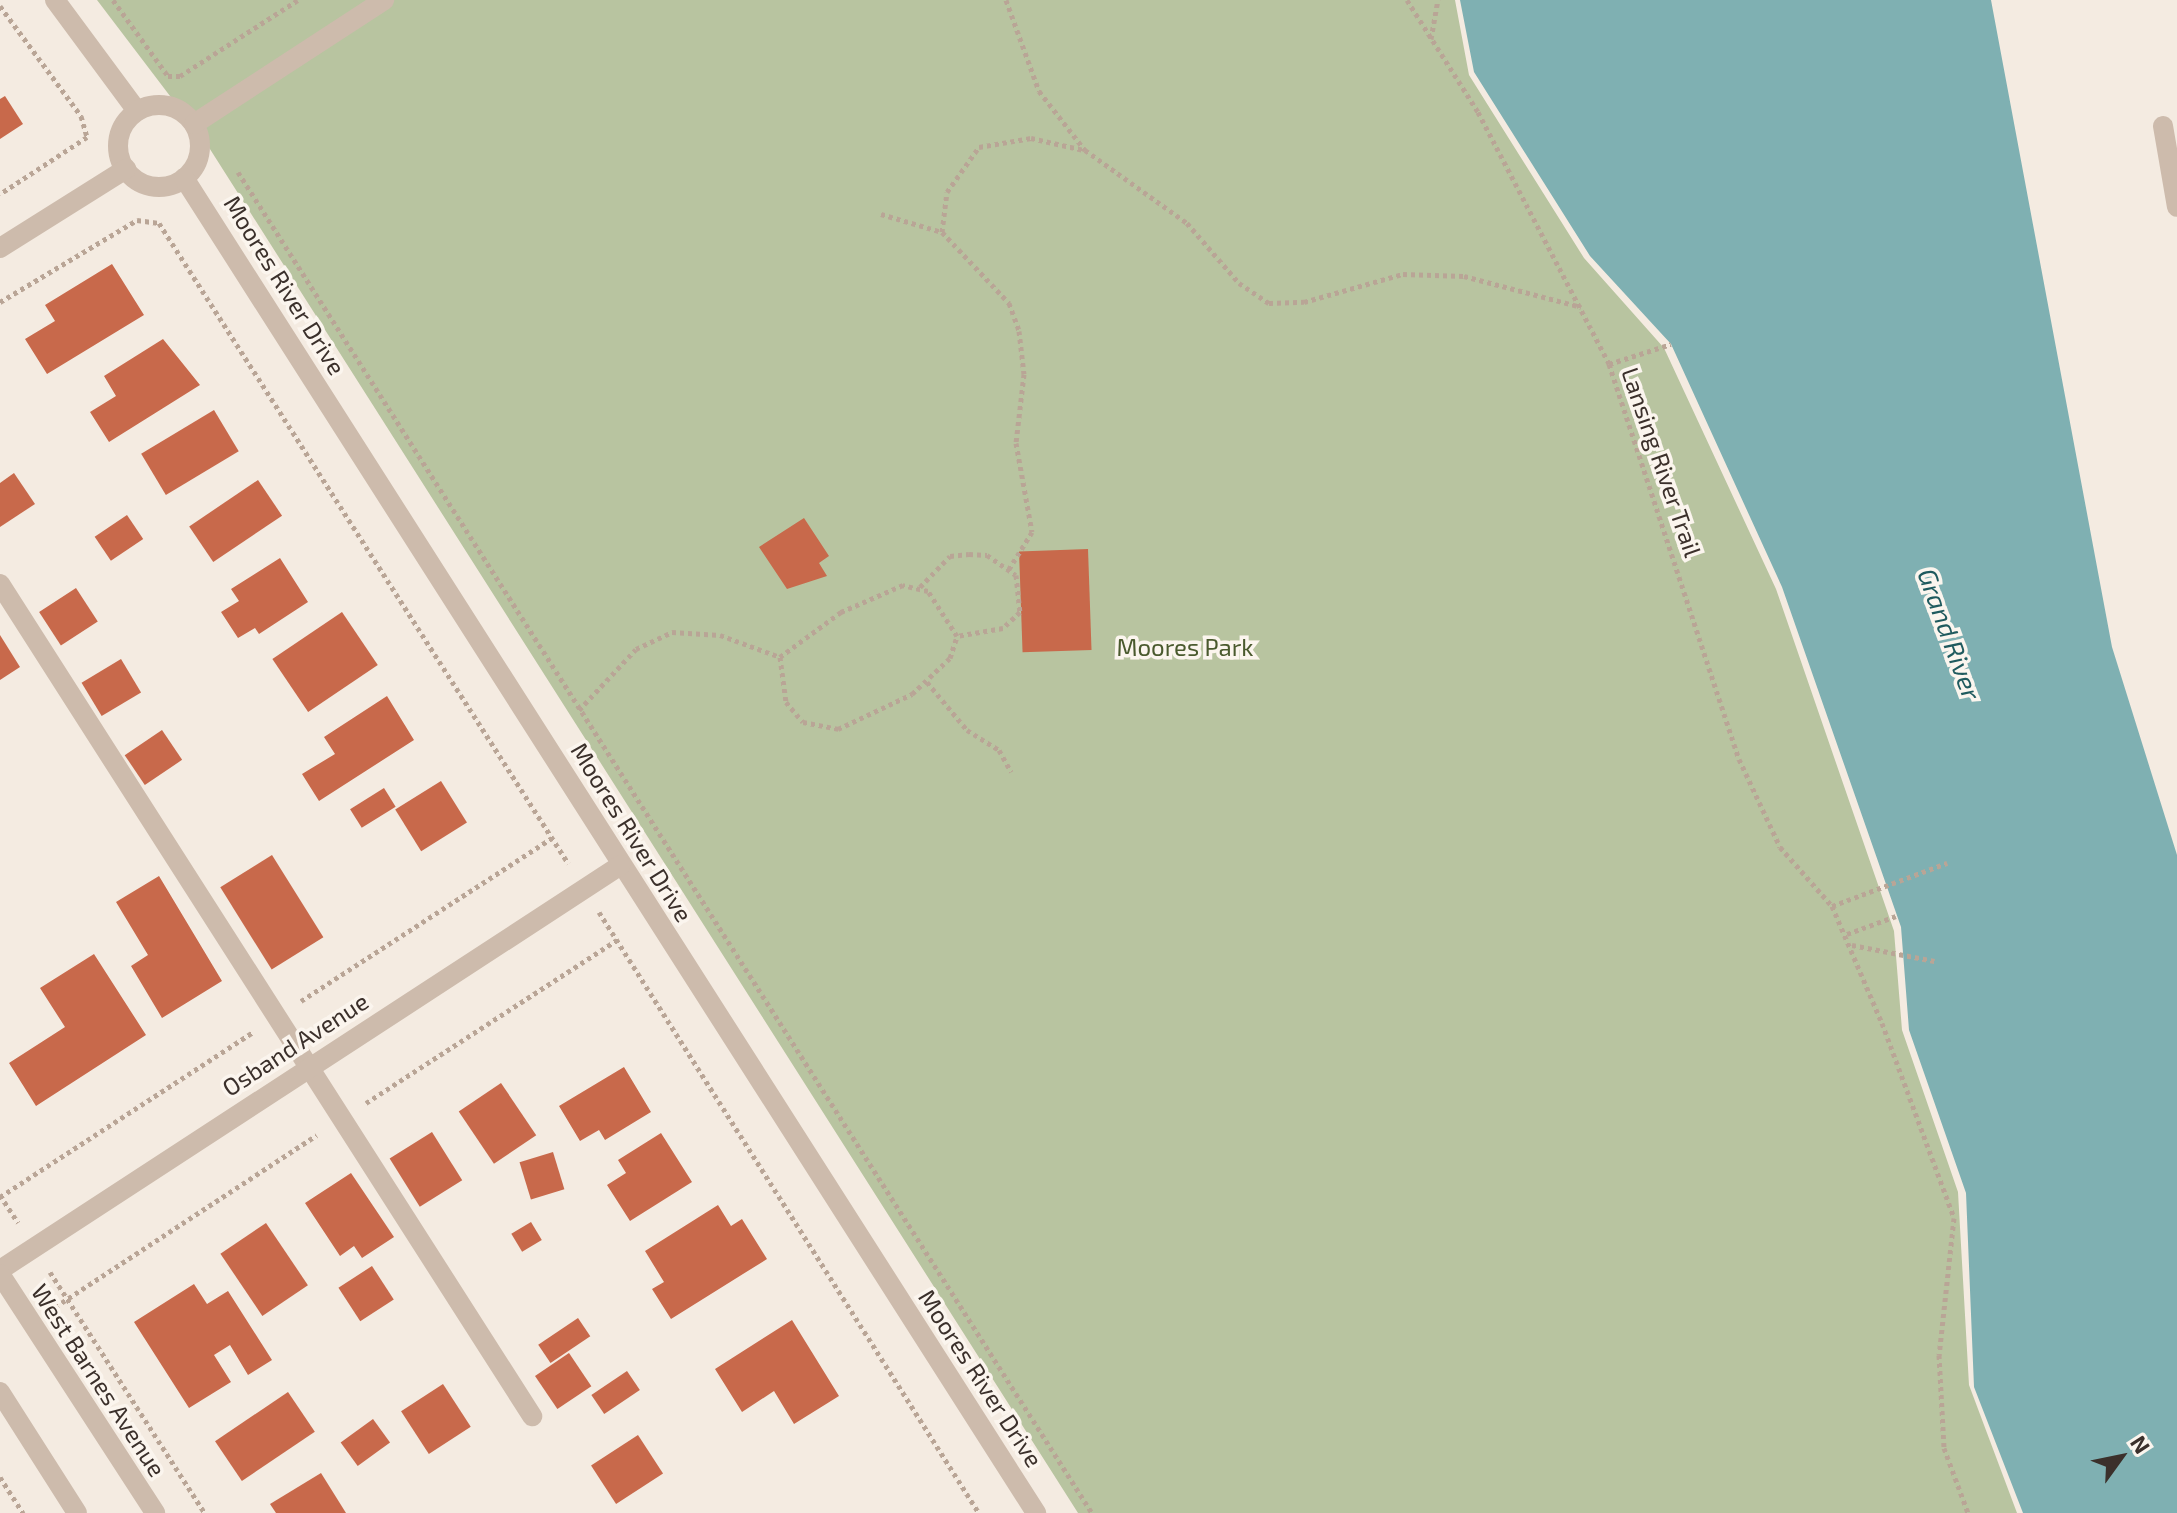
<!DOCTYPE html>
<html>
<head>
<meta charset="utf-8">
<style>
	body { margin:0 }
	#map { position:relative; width:2177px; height:1513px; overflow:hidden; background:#f4ebe1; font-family:"Exo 2",sans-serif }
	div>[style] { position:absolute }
	.green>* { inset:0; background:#b8c4a0 }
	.water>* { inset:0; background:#7fb0b2 }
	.building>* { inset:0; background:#c8694b; transform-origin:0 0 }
	.path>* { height:5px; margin-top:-2.5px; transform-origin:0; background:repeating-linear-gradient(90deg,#b9a596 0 4px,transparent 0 8px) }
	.minor>* { height:20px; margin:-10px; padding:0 10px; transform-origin:10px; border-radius:10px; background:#cdbbac }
	.minor>.ring { margin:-10px; padding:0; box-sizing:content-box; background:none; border:20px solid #cdbbac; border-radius:50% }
	span { translate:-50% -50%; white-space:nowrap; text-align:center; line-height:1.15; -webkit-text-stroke:7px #fbf5ee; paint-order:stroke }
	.street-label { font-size:24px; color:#3b302b }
	.park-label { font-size:24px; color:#4a5a2e }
	.water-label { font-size:26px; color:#1f5a5e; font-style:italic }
	.north { position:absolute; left:2081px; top:1417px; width:80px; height:80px; -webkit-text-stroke:6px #fbf5ee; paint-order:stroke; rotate:57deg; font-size:22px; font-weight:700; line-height:32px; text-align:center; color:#3b302b }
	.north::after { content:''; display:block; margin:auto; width:28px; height:36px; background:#3b302b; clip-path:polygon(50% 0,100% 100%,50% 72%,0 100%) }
</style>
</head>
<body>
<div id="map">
	<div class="green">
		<div style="clip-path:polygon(97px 0,1455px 0,1469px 75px,1584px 258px,1664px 348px,1776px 589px,1894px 931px,1902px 1030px,1958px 1192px,1969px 1385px,2017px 1513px,1078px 1513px,208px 146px)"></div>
	</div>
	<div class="water">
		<div style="clip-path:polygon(1460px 0,1991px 0,2112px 647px,2177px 855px,2177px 1513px,2023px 1513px,1974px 1387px,1966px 1193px,1909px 1030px,1901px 927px,1782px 587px,1671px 344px,1590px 256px,1474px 72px)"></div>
	</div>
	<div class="building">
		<div style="clip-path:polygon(5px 96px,23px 124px,0 139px,0 99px)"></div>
		<div style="clip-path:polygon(112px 264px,144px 315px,47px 374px,25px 339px,55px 321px,45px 305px)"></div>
		<div style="clip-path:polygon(163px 339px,200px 385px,109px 442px,90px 412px,116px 396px,104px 376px)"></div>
		<div style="left:214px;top:410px;width:48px;height:85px;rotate:59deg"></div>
		<div style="clip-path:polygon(14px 473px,35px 504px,0 527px,0 483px)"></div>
		<div style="left:258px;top:480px;width:43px;height:83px;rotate:56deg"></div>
		<div style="left:127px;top:515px;width:29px;height:39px;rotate:56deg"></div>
		<div style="clip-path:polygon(804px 518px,829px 556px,819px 563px,827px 576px,787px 589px,759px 547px)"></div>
		<div style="left:1088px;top:549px;width:101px;height:69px;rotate:88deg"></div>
		<div style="clip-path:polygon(280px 558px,308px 602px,259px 634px,255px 628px,238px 638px,221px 612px,239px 601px,231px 589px)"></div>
		<div style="left:76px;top:588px;width:40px;height:44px;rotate:57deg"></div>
		<div style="left:342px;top:612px;width:64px;height:84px;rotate:56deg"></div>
		<div style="clip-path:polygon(0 635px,20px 667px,0 680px)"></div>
		<div style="left:121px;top:659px;width:39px;height:46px;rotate:59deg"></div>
		<div style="clip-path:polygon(387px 696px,414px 740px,319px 801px,302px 774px,335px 754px,324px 737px)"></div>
		<div style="left:162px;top:730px;width:36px;height:45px;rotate:56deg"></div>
		<div style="left:441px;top:781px;width:49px;height:54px;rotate:58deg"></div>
		<div style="left:384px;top:788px;width:22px;height:40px;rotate:58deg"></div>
		<div style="left:272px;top:855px;width:97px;height:61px;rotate:58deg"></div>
		<div style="clip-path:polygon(159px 876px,222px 981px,162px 1018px,131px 966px,148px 955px,116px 902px)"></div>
		<div style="clip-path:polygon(94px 954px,146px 1035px,36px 1106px,9px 1063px,65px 1027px,40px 988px)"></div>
		<div style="clip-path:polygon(624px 1067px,651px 1112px,605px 1140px,599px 1130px,580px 1141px,559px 1106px)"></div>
		<div style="left:501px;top:1083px;width:63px;height:51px;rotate:56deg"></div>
		<div style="left:432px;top:1132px;width:57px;height:50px;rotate:58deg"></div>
		<div style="clip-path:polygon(661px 1133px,692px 1182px,630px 1221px,607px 1185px,626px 1173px,618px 1160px)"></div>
		<div style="left:553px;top:1152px;width:39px;height:35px;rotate:73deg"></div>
		<div style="clip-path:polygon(351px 1173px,394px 1237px,362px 1258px,354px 1246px,340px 1256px,305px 1203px)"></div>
		<div style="clip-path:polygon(718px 1205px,731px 1226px,742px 1219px,767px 1259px,671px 1319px,652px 1289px,664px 1282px,645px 1251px)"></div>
		<div style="left:531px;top:1222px;width:21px;height:23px;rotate:59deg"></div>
		<div style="left:266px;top:1223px;width:75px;height:55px;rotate:56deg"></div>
		<div style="left:372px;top:1266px;width:40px;height:40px;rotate:57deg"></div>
		<div style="clip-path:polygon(194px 1284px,207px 1304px,228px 1291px,272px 1360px,248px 1375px,230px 1345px,214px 1355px,231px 1382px,189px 1408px,134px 1322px)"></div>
		<div style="left:578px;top:1318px;width:22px;height:48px;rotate:56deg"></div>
		<div style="clip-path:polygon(792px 1320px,839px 1396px,794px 1424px,774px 1391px,742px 1412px,715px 1369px)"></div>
		<div style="left:569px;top:1353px;width:40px;height:41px;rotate:56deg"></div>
		<div style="left:627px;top:1371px;width:23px;height:43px;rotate:56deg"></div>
		<div style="left:443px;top:1384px;width:51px;height:50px;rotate:57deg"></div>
		<div style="left:288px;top:1392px;width:48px;height:88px;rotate:56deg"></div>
		<div style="left:373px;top:1419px;width:29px;height:40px;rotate:54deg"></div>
		<div style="left:638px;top:1435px;width:46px;height:56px;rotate:57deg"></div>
		<div style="clip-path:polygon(321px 1473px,346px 1513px,276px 1513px,270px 1504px)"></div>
	</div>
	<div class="path">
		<div style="left:113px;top:0;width:94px;rotate:54.1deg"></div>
		<div style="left:168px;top:76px;width:12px"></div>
		<div style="left:180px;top:76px;width:140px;rotate:-32.8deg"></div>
		<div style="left:1006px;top:0;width:97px;rotate:70.1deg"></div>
		<div style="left:1039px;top:91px;width:75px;rotate:52.1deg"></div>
		<div style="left:1085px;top:150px;width:125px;rotate:35.6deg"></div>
		<div style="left:1187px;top:223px;width:79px;rotate:49.1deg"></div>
		<div style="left:1239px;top:283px;width:36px;rotate:34deg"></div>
		<div style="left:1269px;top:303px;width:35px;rotate:-2deg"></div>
		<div style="left:1304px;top:302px;width:103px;rotate:-15.8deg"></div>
		<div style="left:1403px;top:274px;width:61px;rotate:1.9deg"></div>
		<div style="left:1464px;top:276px;width:121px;rotate:14.8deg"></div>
		<div style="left:1407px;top:0;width:133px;rotate:57.6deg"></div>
		<div style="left:1478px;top:112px;width:284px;rotate:62.5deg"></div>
		<div style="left:1609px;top:364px;width:416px;rotate:71.8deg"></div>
		<div style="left:1739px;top:759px;width:97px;rotate:65deg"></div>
		<div style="left:1780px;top:847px;width:79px;rotate:48.6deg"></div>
		<div style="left:1832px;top:906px;width:127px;rotate:66.9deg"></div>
		<div style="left:1882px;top:1023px;width:208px;rotate:69.7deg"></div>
		<div style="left:1954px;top:1218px;width:138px;rotate:96.2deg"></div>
		<div style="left:1939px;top:1355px;width:93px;rotate:86.9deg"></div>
		<div style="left:1944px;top:1448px;width:69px;rotate:69.7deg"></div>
		<div style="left:0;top:6px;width:137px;rotate:53.6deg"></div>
		<div style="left:81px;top:116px;width:22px;rotate:74deg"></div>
		<div style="left:87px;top:137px;width:104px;rotate:146.8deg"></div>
		<div style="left:1431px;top:39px;width:40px;rotate:-80deg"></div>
		<div style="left:238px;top:172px;width:1590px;rotate:57.51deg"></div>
		<div style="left:881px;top:214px;width:64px;rotate:16.4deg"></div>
		<div style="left:942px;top:232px;width:98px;rotate:46.7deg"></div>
		<div style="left:1009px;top:303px;width:30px;rotate:70deg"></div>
		<div style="left:1019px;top:331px;width:43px;rotate:83.4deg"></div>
		<div style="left:1024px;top:374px;width:69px;rotate:96.6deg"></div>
		<div style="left:1016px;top:443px;width:90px;rotate:79.8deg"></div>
		<div style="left:1032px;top:532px;width:44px;rotate:121.9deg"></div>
		<div style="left:942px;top:232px;width:40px;rotate:-82.9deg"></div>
		<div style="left:947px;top:192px;width:55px;rotate:-54.6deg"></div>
		<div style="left:979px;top:147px;width:53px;rotate:-9.8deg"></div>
		<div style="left:1031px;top:138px;width:54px;rotate:12.8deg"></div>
		<div style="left:0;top:302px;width:160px;rotate:-30.9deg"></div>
		<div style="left:137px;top:220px;width:22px;rotate:8deg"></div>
		<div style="left:159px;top:223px;width:760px;rotate:57.42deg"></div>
		<div style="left:1609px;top:364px;width:65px;rotate:-17.9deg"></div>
		<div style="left:920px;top:587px;width:43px;rotate:-45.9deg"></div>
		<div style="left:950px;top:556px;width:19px;rotate:-6deg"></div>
		<div style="left:969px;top:554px;width:18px;rotate:3deg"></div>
		<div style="left:987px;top:555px;width:35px;rotate:35deg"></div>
		<div style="left:1016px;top:575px;width:37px;rotate:84deg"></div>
		<div style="left:1020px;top:612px;width:23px;rotate:137deg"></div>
		<div style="left:1003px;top:628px;width:47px;rotate:170.1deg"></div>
		<div style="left:927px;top:682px;width:62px;rotate:50.2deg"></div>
		<div style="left:967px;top:730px;width:38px;rotate:32deg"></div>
		<div style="left:999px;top:750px;width:25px;rotate:61deg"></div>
		<div style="left:579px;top:710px;width:83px;rotate:-46.9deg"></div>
		<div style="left:636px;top:649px;width:40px;rotate:-25deg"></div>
		<div style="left:672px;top:632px;width:48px;rotate:3.6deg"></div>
		<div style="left:720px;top:635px;width:64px;rotate:20.1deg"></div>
		<div style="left:780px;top:657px;width:45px;rotate:82.4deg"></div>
		<div style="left:786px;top:702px;width:26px;rotate:50deg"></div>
		<div style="left:803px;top:722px;width:36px;rotate:11deg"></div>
		<div style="left:838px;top:729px;width:82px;rotate:-25.3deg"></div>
		<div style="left:912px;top:694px;width:52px;rotate:-43.5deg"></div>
		<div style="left:950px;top:658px;width:23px;rotate:-72deg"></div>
		<div style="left:957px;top:636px;width:54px;rotate:-122.8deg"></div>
		<div style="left:928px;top:591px;width:26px;rotate:-167deg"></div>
		<div style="left:903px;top:585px;width:68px;rotate:156.5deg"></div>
		<div style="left:841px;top:612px;width:76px;rotate:143.6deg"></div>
		<div style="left:1832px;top:906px;width:123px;rotate:-20.5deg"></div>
		<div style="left:599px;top:912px;width:711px;rotate:57.7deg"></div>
		<div style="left:1847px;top:934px;width:52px;rotate:-20.2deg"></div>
		<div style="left:1852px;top:945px;width:84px;rotate:11deg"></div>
		<div style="left:301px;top:1001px;width:299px;rotate:-33deg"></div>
		<div style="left:366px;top:1103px;width:299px;rotate:-33deg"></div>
		<div style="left:0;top:1195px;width:33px;rotate:57deg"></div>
		<div style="left:0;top:1197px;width:302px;rotate:-33.1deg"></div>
		<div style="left:50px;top:1272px;width:287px;rotate:57.3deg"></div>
		<div style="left:55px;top:1307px;width:313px;rotate:-33.3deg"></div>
		<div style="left:0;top:1477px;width:43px;rotate:57.4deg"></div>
	</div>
	<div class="minor">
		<div style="left:55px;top:0;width:138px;rotate:53.5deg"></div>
		<div class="ring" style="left:118px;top:105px;width:62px;height:62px"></div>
		<div style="left:194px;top:124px;width:227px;rotate:-33.1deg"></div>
		<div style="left:2163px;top:126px;width:82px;rotate:80.2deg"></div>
		<div style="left:184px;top:178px;width:1584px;rotate:57.45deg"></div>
		<div style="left:0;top:248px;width:149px;rotate:-32.1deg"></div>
		<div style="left:0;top:584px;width:988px;rotate:57.4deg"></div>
		<div style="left:0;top:1270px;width:741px;rotate:-33.11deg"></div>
		<div style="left:0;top:1274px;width:285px;rotate:57deg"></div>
		<div style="left:0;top:1392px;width:143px;rotate:57.5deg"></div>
	</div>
	<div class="street-label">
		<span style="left:285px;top:285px;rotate:58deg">Moores River Drive</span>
		<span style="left:1662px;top:462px;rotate:71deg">Lansing River Trail</span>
		<span style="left:632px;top:832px;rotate:58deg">Moores River Drive</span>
		<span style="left:295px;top:1044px;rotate:-33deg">Osband Avenue</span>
		<span style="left:981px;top:1378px;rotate:57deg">Moores River Drive</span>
		<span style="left:99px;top:1380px;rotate:57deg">West Barnes Avenue</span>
	</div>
	<div class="park-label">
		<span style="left:1185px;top:647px">Moores Park</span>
	</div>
	<div class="water-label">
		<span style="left:1950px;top:634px;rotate:70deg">Grand River</span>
	</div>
	<div class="north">N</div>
</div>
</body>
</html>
